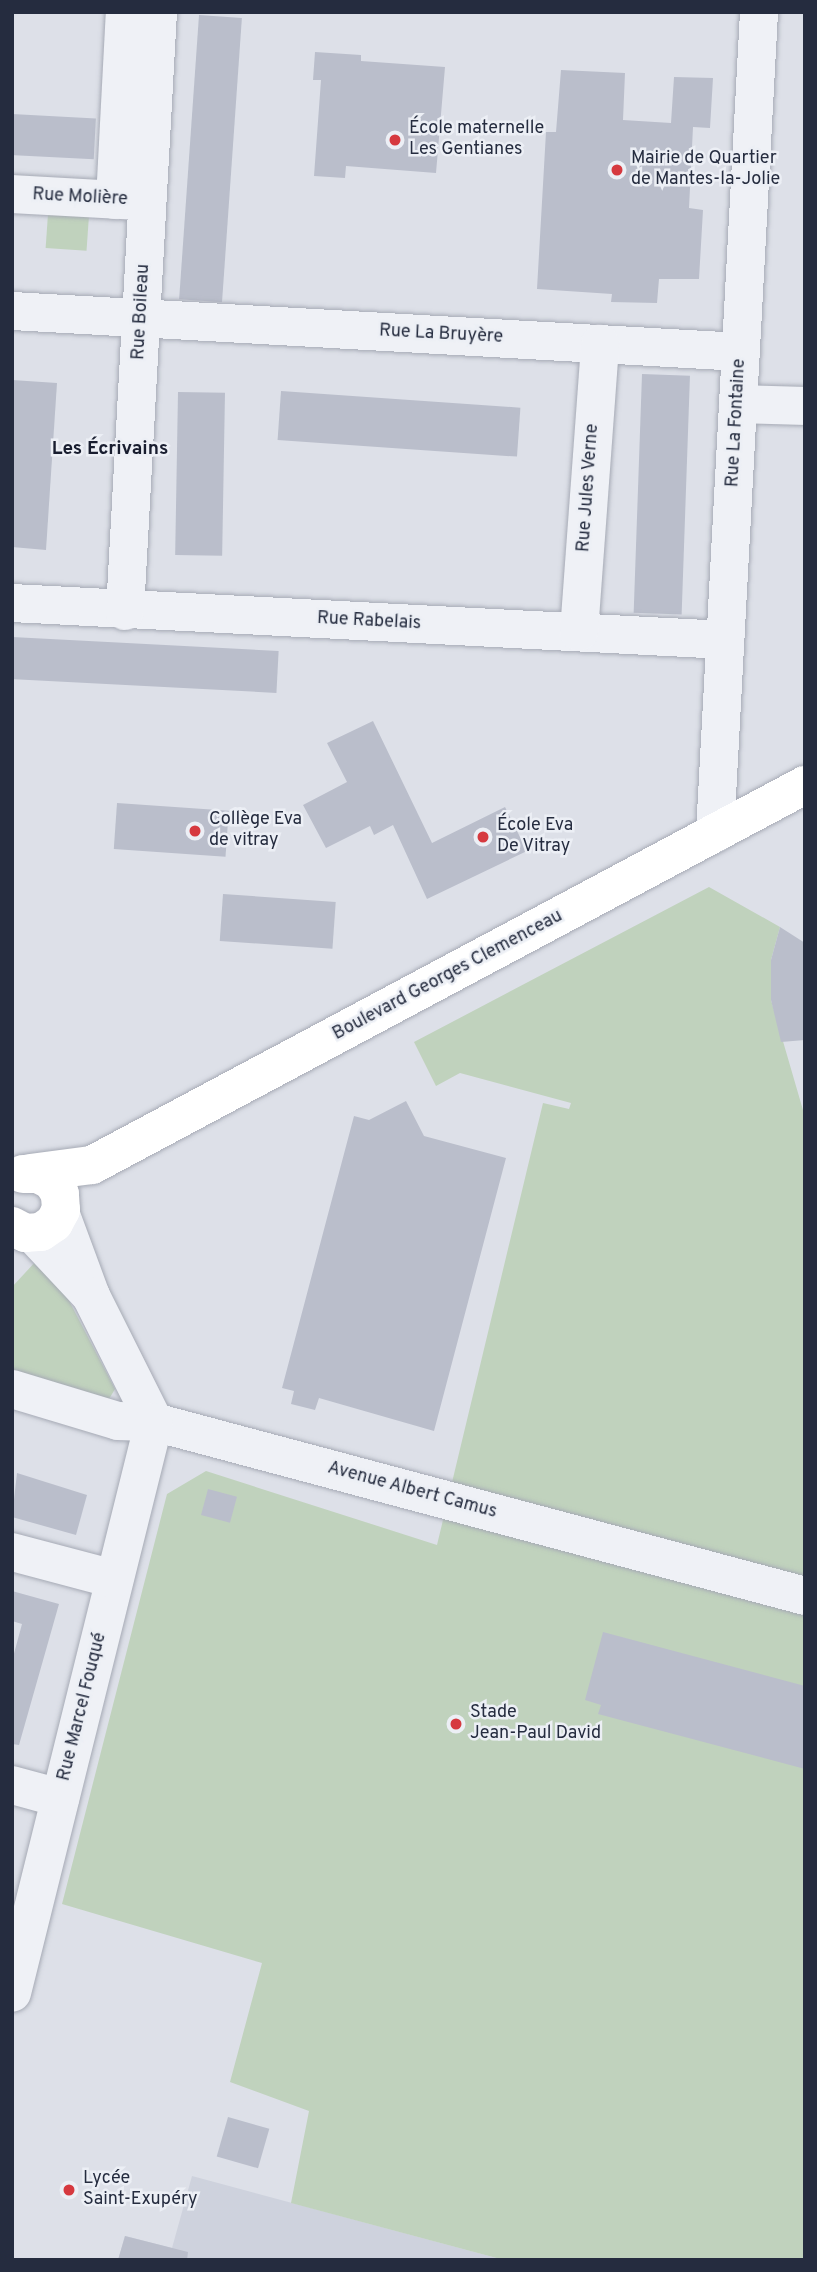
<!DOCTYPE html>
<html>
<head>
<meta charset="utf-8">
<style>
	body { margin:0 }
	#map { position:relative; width:817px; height:2272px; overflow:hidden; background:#dde0e8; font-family:Overpass,sans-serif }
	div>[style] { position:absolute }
	.built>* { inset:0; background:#ced2dd }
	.green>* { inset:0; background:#c0d2bd; transform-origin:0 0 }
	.building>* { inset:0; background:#babecb; transform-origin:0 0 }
	.roads { filter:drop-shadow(0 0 2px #a6aab5) drop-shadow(0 0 2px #a6aab5) }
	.minor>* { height:38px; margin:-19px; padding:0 19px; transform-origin:19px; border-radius:19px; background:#eff1f6 }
	.major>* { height:38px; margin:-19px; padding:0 19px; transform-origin:19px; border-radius:19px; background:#fff }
	.dots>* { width:19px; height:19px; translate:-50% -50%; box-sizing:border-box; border:4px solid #eceff5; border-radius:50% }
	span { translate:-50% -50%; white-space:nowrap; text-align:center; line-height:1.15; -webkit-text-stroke:5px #eceff5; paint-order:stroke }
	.poi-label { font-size:18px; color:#252c3f }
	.left { translate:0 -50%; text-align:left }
	.street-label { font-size:18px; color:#252c3f }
	.neighbourhood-label { font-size:19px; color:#181d2f; font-weight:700 }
	.frame { position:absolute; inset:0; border:14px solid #252c3f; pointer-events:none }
</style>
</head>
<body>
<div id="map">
	<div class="built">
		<div style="clip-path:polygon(192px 2176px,504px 2260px,118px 2260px,125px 2236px,172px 2248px)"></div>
	</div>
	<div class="green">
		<div style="left:48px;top:214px;width:41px;height:34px;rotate:4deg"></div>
		<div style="clip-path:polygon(709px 887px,780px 927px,771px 960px,771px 1000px,805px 1117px,805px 2260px,504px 2260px,291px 2203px,309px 2111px,230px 2082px,262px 1963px,62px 1904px,167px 1494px,206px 1471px,437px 1545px,543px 1103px,569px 1109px,571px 1103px,460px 1073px,436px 1086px,414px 1042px)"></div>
		<div style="clip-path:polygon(37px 1260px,63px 1289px,115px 1389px,109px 1399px,12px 1373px,12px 1287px)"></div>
	</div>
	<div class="building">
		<div style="left:199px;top:15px;width:43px;height:285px;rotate:4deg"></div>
		<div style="clip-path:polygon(315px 52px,361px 55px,361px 61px,445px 67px,436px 173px,346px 166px,345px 178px,314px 176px,321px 80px,313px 80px)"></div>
		<div style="clip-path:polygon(561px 70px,625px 73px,623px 120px,671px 123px,674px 77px,713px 78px,710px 128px,693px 127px,689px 208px,703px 210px,699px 279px,659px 279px,657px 303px,611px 302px,612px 294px,537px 289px,546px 132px,556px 132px)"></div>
		<div style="left:12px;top:114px;width:84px;height:41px;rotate:3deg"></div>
		<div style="left:642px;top:374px;width:48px;height:239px;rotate:2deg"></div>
		<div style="clip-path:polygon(12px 380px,57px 383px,46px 550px,12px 547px)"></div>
		<div style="left:281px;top:391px;width:240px;height:49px;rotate:4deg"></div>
		<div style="left:178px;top:392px;width:47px;height:163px;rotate:1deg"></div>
		<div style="left:12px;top:637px;width:267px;height:42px;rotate:3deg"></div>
		<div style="clip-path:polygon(373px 721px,432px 843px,505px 807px,527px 851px,427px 899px,393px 825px,374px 835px,370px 826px,326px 848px,303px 805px,347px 782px,327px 743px)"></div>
		<div style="left:117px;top:803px;width:112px;height:46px;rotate:4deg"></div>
		<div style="left:223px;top:894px;width:113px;height:47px;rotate:4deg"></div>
		<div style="clip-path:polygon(780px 927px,805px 943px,805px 1040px,781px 1042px,771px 1000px,771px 960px)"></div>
		<div style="clip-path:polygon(406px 1101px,424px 1136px,506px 1158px,434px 1431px,319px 1398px,315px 1410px,291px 1404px,294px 1391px,282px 1388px,354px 1116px,369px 1120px)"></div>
		<div style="clip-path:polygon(17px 1473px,87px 1495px,76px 1535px,12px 1517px)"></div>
		<div style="left:208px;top:1489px;width:30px;height:27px;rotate:15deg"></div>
		<div style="clip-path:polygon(12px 1591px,59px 1604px,19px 1745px,12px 1744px,12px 1661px,22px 1624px,12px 1621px)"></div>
		<div style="clip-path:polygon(603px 1632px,805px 1686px,805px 1769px,598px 1714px,601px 1705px,585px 1700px)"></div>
		<div style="left:228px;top:2117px;width:43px;height:41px;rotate:16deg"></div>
		<div style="clip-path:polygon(125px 2236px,188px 2252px,187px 2260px,118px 2260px)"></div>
	</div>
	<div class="roads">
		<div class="minor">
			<div style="left:12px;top:194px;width:127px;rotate:3.2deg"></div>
			<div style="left:115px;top:200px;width:188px;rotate:-87deg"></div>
			<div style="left:12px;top:311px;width:730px;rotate:3.22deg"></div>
			<div style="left:738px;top:404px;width:67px;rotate:1.7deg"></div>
			<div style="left:12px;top:603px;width:714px;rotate:2.97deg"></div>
			<div style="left:125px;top:611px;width:600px;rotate:-86.85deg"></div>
			<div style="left:579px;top:632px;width:289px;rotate:-85.8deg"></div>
			<div style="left:715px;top:833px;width:822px;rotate:-86.93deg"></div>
			<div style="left:33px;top:1234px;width:85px;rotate:46.9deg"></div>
			<div style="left:91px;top:1296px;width:90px;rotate:-110.3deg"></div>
			<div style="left:91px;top:1296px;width:141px;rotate:63.4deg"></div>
			<div style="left:154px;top:1422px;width:674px;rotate:14.96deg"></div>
			<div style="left:12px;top:1389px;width:111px;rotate:16.8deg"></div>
			<div style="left:118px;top:1421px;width:36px;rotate:2deg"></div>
			<div style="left:154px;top:1422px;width:588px;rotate:103.97deg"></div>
			<div style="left:12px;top:1552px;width:106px;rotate:14.8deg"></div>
			<div style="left:12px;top:1785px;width:50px;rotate:15.2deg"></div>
		</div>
		<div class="major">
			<div style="left:30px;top:1173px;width:63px;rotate:-7.4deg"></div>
			<div style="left:92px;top:1165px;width:808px;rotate:-28.06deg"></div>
			<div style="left:12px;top:1226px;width:15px;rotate:28deg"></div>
			<div style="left:25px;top:1233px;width:16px;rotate:-4deg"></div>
			<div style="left:41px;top:1232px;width:16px;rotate:-35deg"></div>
			<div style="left:54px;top:1223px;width:15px;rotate:-62deg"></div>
			<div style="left:61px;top:1210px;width:16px;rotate:-94deg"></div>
			<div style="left:60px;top:1194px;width:15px;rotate:-122deg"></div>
			<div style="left:52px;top:1181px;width:16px;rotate:-153deg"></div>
			<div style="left:38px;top:1174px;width:15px;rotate:180deg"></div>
		</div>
	</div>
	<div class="dots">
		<div style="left:395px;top:140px;background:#d6393f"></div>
		<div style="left:617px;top:170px;background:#d6393f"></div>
		<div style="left:195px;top:831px;background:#d6393f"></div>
		<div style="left:483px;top:837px;background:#d6393f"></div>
		<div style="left:456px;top:1724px;background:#d6393f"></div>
		<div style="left:69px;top:2190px;background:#d6393f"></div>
	</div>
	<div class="poi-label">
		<span class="left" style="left:409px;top:140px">École maternelle<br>Les Gentianes</span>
		<span class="left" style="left:631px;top:170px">Mairie de Quartier<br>de Mantes-la-Jolie</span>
		<span class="left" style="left:209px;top:831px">Collège Eva<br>de vitray</span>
		<span class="left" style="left:497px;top:837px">École Eva<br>De Vitray</span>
		<span class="left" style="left:470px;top:1724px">Stade<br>Jean-Paul David</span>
		<span class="left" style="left:83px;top:2190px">Lycée<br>Saint-Exupéry</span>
	</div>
	<div class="street-label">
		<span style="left:80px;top:198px;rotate:3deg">Rue Molière</span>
		<span style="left:142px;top:312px;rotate:-87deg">Rue Boileau</span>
		<span style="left:441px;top:335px;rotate:3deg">Rue La Bruyère</span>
		<span style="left:737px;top:423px;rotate:-87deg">Rue La Fontaine</span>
		<span style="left:589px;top:488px;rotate:-86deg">Rue Jules Verne</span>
		<span style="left:369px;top:622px;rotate:3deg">Rue Rabelais</span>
		<span style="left:448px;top:976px;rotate:-28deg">Boulevard Georges Clemenceau</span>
		<span style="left:412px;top:1491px;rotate:15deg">Avenue Albert Camus</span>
		<span style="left:83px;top:1707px;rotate:-76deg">Rue Marcel Fouqué</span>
	</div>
	<div class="neighbourhood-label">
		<span style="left:110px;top:450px">Les Écrivains</span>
	</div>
	<div class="frame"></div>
</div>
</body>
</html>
